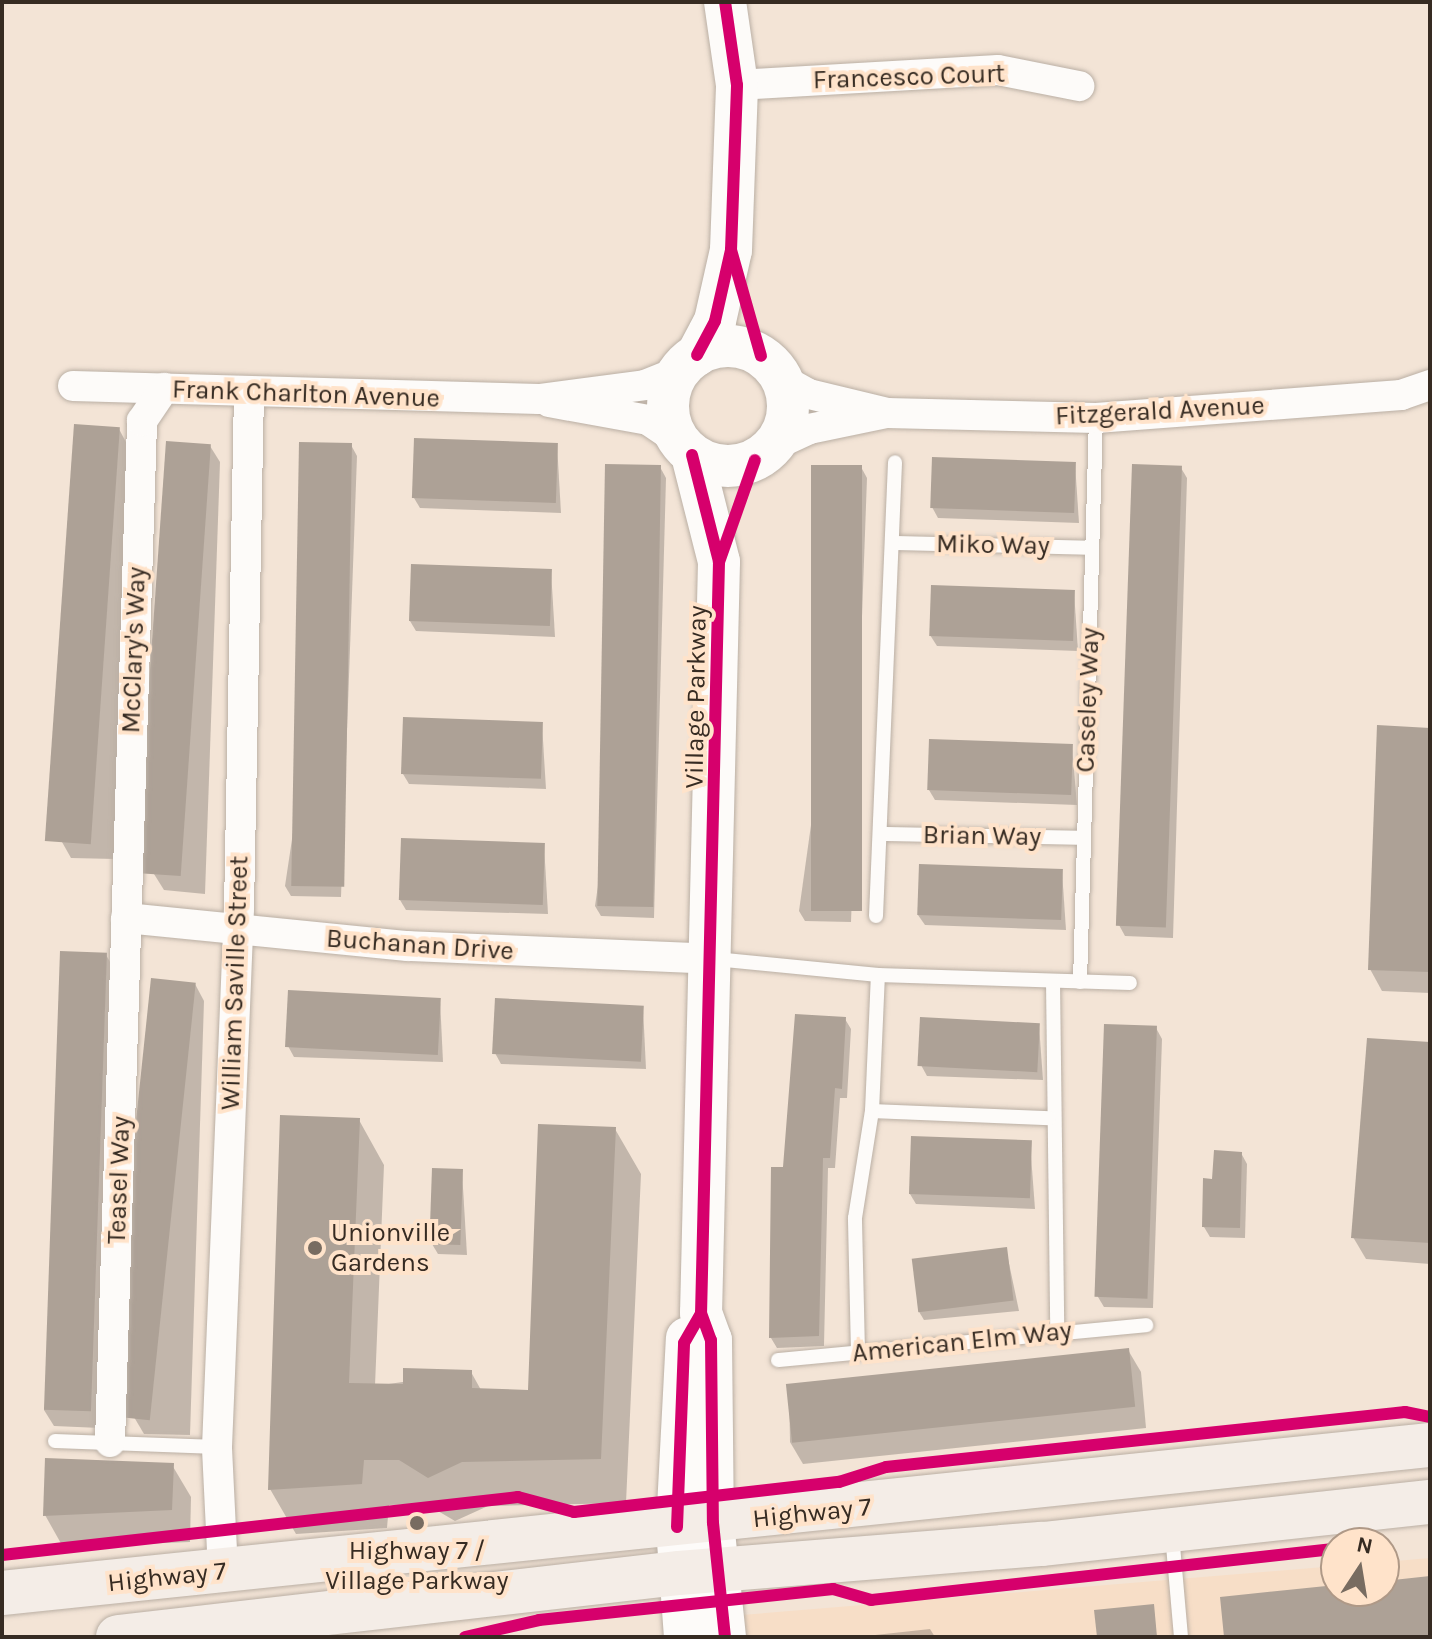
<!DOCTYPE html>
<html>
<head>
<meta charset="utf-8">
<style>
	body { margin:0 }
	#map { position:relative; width:1432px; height:1639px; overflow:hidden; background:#f3e4d6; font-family:Karla,sans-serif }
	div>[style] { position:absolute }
	.built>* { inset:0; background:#f7dec7 }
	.shadow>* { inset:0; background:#0003 }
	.building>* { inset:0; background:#ada196; transform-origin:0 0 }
	.roads { filter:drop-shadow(0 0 2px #baafa4) drop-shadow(0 0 2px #baafa4) }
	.service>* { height:14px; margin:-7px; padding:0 7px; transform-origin:7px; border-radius:7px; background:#fdfbf9 }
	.minor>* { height:30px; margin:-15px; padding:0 15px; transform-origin:15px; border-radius:15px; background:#fdfbf9 }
	.secondary>* { height:42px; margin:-21px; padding:0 21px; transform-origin:21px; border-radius:21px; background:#fdfbf9 }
	.secondary>.ring { margin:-21px; padding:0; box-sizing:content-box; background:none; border:42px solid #fdfbf9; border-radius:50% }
	.primary>* { height:44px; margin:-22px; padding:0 22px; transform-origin:22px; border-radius:22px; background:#f4ede7 }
	.cycleway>* { height:12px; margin:-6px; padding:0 6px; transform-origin:6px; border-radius:6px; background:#d6006c }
	.dots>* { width:22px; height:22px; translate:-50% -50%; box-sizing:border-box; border:4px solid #ffe3ca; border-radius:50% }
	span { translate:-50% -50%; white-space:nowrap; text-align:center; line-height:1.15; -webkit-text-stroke:8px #ffe3ca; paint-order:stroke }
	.street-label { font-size:26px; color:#362b22 }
	.poi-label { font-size:26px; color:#362b22 }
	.left { translate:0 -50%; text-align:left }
	.frame { position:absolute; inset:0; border:4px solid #362b22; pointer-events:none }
	.north { position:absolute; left:1320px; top:1527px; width:80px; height:80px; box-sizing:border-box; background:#ffe3ca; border:2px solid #af9987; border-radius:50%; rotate:12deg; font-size:22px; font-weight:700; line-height:32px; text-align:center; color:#362b22 }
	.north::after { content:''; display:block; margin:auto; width:28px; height:36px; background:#786c61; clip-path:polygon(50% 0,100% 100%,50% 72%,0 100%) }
</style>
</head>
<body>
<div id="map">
	<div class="built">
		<div style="clip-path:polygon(1430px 1558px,1430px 1637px,744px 1637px,742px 1615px,1336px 1566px,1336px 1591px,1384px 1591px,1384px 1562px)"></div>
	</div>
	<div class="shadow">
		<div style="clip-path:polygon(119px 429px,128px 446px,115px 859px,71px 858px,62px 842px)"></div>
		<div style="clip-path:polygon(557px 444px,561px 513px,420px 508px,414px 498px)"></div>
		<div style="clip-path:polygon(351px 445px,357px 456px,341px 897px,291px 896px,285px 886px)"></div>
		<div style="clip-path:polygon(210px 446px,220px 462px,205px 894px,164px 890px,154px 874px)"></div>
		<div style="clip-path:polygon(1075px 463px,1079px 523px,938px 518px,932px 507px)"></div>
		<div style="clip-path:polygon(660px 467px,666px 478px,654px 918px,601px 916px,595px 906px)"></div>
		<div style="clip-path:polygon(861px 467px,867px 478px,851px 922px,805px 921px,799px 911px)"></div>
		<div style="clip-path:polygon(1181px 468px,1187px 478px,1173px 938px,1125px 936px,1119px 925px)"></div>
		<div style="clip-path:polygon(551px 570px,555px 637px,416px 631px,410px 621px)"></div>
		<div style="clip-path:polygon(1074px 591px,1078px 651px,937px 646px,930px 635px)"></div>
		<div style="clip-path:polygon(542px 724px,546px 789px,409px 784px,403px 774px)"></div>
		<div style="clip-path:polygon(1430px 730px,1430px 993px,1382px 991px,1370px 969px)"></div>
		<div style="clip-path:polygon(1072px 746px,1077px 805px,935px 800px,929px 790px)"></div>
		<div style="clip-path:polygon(544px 844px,548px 914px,406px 910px,400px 900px)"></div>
		<div style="clip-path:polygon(1062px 871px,1066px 930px,925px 925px,918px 915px)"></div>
		<div style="clip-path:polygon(106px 955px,116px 972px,100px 1428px,54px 1426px,44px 1410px)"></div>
		<div style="clip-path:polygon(195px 984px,204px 1001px,190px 1435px,144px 1434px,134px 1417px)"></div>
		<div style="clip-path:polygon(440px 999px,443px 1062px,294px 1057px,288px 1046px)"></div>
		<div style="clip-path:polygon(643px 1007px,646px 1069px,501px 1064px,495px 1053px)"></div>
		<div style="clip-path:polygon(845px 1019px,851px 1029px,847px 1098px,840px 1098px,835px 1168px,828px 1168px,824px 1346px,777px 1348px,771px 1338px,785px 1169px)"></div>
		<div style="clip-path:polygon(1039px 1025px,1043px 1080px,927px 1076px,921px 1065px)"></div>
		<div style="clip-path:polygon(1156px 1028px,1162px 1039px,1153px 1308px,1104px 1307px,1098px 1297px)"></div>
		<div style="clip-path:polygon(1430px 1044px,1430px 1264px,1366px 1259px,1353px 1237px)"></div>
		<div style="clip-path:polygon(359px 1120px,384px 1165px,375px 1386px,471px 1372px,481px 1390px,530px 1392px,615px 1129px,641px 1174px,626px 1503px,488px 1506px,455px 1521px,426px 1504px,389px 1505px,387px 1528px,296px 1534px,270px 1489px)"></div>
		<div style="clip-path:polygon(1030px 1142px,1035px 1209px,916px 1204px,910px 1194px)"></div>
		<div style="clip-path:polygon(1241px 1153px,1247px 1164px,1245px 1238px,1210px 1237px,1204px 1227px,1214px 1181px)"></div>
		<div style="clip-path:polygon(462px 1171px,467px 1255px,438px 1254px,432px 1244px)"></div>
		<div style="clip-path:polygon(1006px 1249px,1019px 1311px,924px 1320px,918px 1310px)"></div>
		<div style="clip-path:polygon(1128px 1350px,1141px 1372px,1146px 1428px,803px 1464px,790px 1442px,789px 1386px)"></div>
		<div style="clip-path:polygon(172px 1465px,191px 1497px,190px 1542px,63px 1547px,45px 1515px)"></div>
		<div style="clip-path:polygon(930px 1629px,935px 1637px,857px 1637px)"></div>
	</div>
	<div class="building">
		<div style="left:74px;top:424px;width:46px;height:418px;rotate:4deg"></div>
		<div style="left:414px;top:438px;width:144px;height:60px;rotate:2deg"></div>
		<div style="left:166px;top:441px;width:45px;height:433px;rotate:4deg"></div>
		<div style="left:299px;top:442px;width:53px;height:444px;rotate:1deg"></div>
		<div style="left:932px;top:457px;width:144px;height:51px;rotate:2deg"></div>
		<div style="left:605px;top:464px;width:56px;height:442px;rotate:1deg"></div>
		<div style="left:1132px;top:464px;width:50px;height:462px;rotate:2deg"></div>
		<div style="left:811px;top:465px;width:51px;height:446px"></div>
		<div style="left:411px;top:564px;width:141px;height:57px;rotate:2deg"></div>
		<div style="left:931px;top:585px;width:144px;height:51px;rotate:2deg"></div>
		<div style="left:403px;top:717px;width:140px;height:57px;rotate:2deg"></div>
		<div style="clip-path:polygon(1377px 725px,1430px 728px,1430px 972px,1368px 970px)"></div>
		<div style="left:929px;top:739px;width:144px;height:51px;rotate:2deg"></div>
		<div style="left:401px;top:838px;width:144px;height:62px;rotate:2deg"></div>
		<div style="left:919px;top:864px;width:144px;height:51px;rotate:2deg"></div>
		<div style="left:60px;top:951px;width:47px;height:459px;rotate:2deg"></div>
		<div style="left:151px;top:978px;width:45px;height:440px;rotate:6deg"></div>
		<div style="left:288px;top:990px;width:153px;height:57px;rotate:3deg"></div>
		<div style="left:495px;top:998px;width:149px;height:56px;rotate:3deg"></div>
		<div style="clip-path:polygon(795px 1014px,846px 1017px,842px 1089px,835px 1088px,830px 1158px,823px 1158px,819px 1336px,769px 1338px,771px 1167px,783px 1167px)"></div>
		<div style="left:920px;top:1017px;width:120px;height:49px;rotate:3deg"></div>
		<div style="left:1104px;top:1024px;width:53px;height:273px;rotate:2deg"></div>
		<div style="clip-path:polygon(1367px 1038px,1430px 1042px,1430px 1243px,1351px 1238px)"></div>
		<div style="clip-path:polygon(280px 1115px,360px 1118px,349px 1383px,403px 1384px,403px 1368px,472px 1370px,472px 1388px,528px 1390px,538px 1124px,616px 1127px,601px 1459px,462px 1462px,428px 1478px,399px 1460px,364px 1460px,362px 1484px,268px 1490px)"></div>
		<div style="left:911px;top:1136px;width:121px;height:58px;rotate:2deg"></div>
		<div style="clip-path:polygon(1214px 1150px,1242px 1152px,1240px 1228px,1202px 1227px,1203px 1178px,1212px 1179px)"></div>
		<div style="left:432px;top:1168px;width:31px;height:76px;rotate:2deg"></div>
		<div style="left:1007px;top:1247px;width:54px;height:96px;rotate:83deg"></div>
		<div style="left:1129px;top:1348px;width:59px;height:345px;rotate:84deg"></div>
		<div style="clip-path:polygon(45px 1458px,174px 1463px,172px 1510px,43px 1516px)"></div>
		<div style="clip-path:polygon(1430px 1576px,1430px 1637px,1224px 1637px,1220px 1597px,1336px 1585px,1384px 1591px,1384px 1581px)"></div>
		<div style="clip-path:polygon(1154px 1604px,1157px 1637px,1097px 1637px,1094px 1610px)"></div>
	</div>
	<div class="roads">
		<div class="service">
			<div style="left:893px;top:543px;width:199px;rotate:1.4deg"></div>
			<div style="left:881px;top:834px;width:203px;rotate:1.1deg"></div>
			<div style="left:876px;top:916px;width:454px;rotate:-87.6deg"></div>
			<div style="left:715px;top:959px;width:164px;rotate:5.6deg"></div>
			<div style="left:878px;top:975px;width:252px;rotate:1.8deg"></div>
			<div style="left:1053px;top:981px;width:349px;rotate:89.3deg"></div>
			<div style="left:1080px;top:982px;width:564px;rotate:-88.38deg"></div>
			<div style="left:872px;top:1111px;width:177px;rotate:2.3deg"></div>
			<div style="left:858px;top:1353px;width:135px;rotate:-91.3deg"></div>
			<div style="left:855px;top:1218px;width:108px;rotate:-81deg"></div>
			<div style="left:872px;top:1111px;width:136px;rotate:-87.5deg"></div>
			<div style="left:778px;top:1360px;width:370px;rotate:-5.4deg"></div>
			<div style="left:55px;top:1441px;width:162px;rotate:2.1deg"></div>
			<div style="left:1172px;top:1534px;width:103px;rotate:85deg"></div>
		</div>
		<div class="minor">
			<div style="left:737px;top:85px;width:261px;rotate:-3.3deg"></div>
			<div style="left:998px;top:70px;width:83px;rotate:11.2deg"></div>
			<div style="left:782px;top:379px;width:31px;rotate:29deg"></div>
			<div style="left:809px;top:394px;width:80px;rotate:13.7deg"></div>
			<div style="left:887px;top:413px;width:209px;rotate:1.4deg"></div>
			<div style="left:1096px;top:418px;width:306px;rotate:-4.3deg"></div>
			<div style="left:1401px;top:395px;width:31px;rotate:-19deg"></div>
			<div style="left:73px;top:386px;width:466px;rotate:1.6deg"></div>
			<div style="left:539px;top:399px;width:107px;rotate:-7.5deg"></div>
			<div style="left:645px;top:385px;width:35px;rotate:-22deg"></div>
			<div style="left:549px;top:402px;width:101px;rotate:10.3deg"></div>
			<div style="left:648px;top:420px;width:37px;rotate:34deg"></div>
			<div style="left:773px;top:446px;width:40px;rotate:-25deg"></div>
			<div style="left:809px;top:429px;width:80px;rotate:-11.6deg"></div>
			<div style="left:126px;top:918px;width:283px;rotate:5.7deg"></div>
			<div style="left:408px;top:946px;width:307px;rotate:2.4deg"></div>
			<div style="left:110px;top:1442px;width:1022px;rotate:-88.2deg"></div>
			<div style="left:142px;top:421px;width:40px;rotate:-56deg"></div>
			<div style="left:223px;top:1571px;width:124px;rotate:-92.8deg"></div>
			<div style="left:217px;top:1447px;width:539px;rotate:-87.66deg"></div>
			<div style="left:239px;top:908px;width:515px;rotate:-88.89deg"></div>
		</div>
		<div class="secondary">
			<div class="ring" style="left:668px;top:346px;width:78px;height:78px"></div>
			<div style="left:697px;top:355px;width:38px;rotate:-62deg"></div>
			<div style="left:715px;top:321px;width:73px;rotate:-77.3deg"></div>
			<div style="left:731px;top:250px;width:165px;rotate:-87.9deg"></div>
			<div style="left:737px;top:85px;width:84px;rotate:-98.2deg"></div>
			<div style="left:692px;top:455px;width:110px;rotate:75.8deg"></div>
			<div style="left:719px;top:562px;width:751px;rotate:91.37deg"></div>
			<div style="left:701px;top:1313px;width:29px;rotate:70deg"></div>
			<div style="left:711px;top:1340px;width:183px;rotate:89.4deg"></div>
			<div style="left:713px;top:1523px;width:115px;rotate:84deg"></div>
			<div style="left:685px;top:1637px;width:110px;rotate:-94.2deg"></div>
			<div style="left:677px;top:1527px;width:189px;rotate:-87deg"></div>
		</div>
		<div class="primary">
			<div style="left:2px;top:1593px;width:1436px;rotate:-5.92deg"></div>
			<div style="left:118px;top:1637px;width:565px;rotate:-6.51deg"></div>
			<div style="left:679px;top:1573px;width:365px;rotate:-4.6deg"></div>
			<div style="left:1043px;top:1544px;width:389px;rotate:-6.2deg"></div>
		</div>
	</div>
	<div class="cycleway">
		<div style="left:731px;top:250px;width:110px;rotate:74.2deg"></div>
		<div style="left:697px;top:355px;width:38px;rotate:-62deg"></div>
		<div style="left:715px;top:321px;width:73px;rotate:-77.3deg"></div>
		<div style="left:731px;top:250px;width:165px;rotate:-87.9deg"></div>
		<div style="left:737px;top:85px;width:84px;rotate:-98.2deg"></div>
		<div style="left:692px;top:455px;width:110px;rotate:75.8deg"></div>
		<div style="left:719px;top:562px;width:751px;rotate:91.37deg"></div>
		<div style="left:701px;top:1313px;width:29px;rotate:70deg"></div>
		<div style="left:711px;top:1340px;width:183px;rotate:89.4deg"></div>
		<div style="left:713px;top:1523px;width:115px;rotate:84deg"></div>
		<div style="left:719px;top:562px;width:108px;rotate:-70.6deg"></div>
		<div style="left:677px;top:1527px;width:184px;rotate:-87.8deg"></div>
		<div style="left:684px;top:1343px;width:34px;rotate:-60deg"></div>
		<div style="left:2px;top:1555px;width:519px;rotate:-6.41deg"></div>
		<div style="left:518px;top:1497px;width:58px;rotate:15deg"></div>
		<div style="left:574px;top:1512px;width:267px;rotate:-6.5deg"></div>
		<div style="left:839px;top:1482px;width:49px;rotate:-17.7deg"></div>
		<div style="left:886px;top:1467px;width:522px;rotate:-6.05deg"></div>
		<div style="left:1405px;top:1412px;width:25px;rotate:11deg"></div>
		<div style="left:465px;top:1637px;width:76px;rotate:-12.9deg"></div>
		<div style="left:539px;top:1620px;width:296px;rotate:-6deg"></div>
		<div style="left:833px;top:1589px;width:40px;rotate:16deg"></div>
		<div style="left:871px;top:1600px;width:468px;rotate:-6.3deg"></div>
	</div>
	<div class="dots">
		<div style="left:315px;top:1248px;background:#786c61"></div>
		<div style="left:417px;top:1523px;background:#786c61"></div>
	</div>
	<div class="street-label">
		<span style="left:909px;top:77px;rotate:-2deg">Francesco Court</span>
		<span style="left:306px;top:394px;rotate:2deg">Frank Charlton Avenue</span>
		<span style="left:1160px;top:411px;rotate:-3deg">Fitzgerald Avenue</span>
		<span style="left:993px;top:545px;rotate:1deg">Miko Way</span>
		<span style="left:134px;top:650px;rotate:-88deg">McClary's Way</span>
		<span style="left:696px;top:697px;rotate:-89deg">Village Parkway</span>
		<span style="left:1088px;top:700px;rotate:-88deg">Caseley Way</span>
		<span style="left:982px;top:836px;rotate:1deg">Brian Way</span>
		<span style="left:420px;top:945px;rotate:4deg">Buchanan Drive</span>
		<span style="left:235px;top:983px;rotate:-88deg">William Saville Street</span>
		<span style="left:119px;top:1180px;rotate:-88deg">Teasel Way</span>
		<span style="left:962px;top:1342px;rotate:-6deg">American Elm Way</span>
		<span style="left:812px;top:1513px;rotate:-6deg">Highway 7</span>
		<span style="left:167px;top:1577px;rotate:-6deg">Highway 7</span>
	</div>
	<div class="poi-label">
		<span class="left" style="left:331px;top:1248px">Unionville<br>Gardens</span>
		<span style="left:417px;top:1566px">Highway 7 /<br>Village Parkway</span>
	</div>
	<div class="frame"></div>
	<div class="north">N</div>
</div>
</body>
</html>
